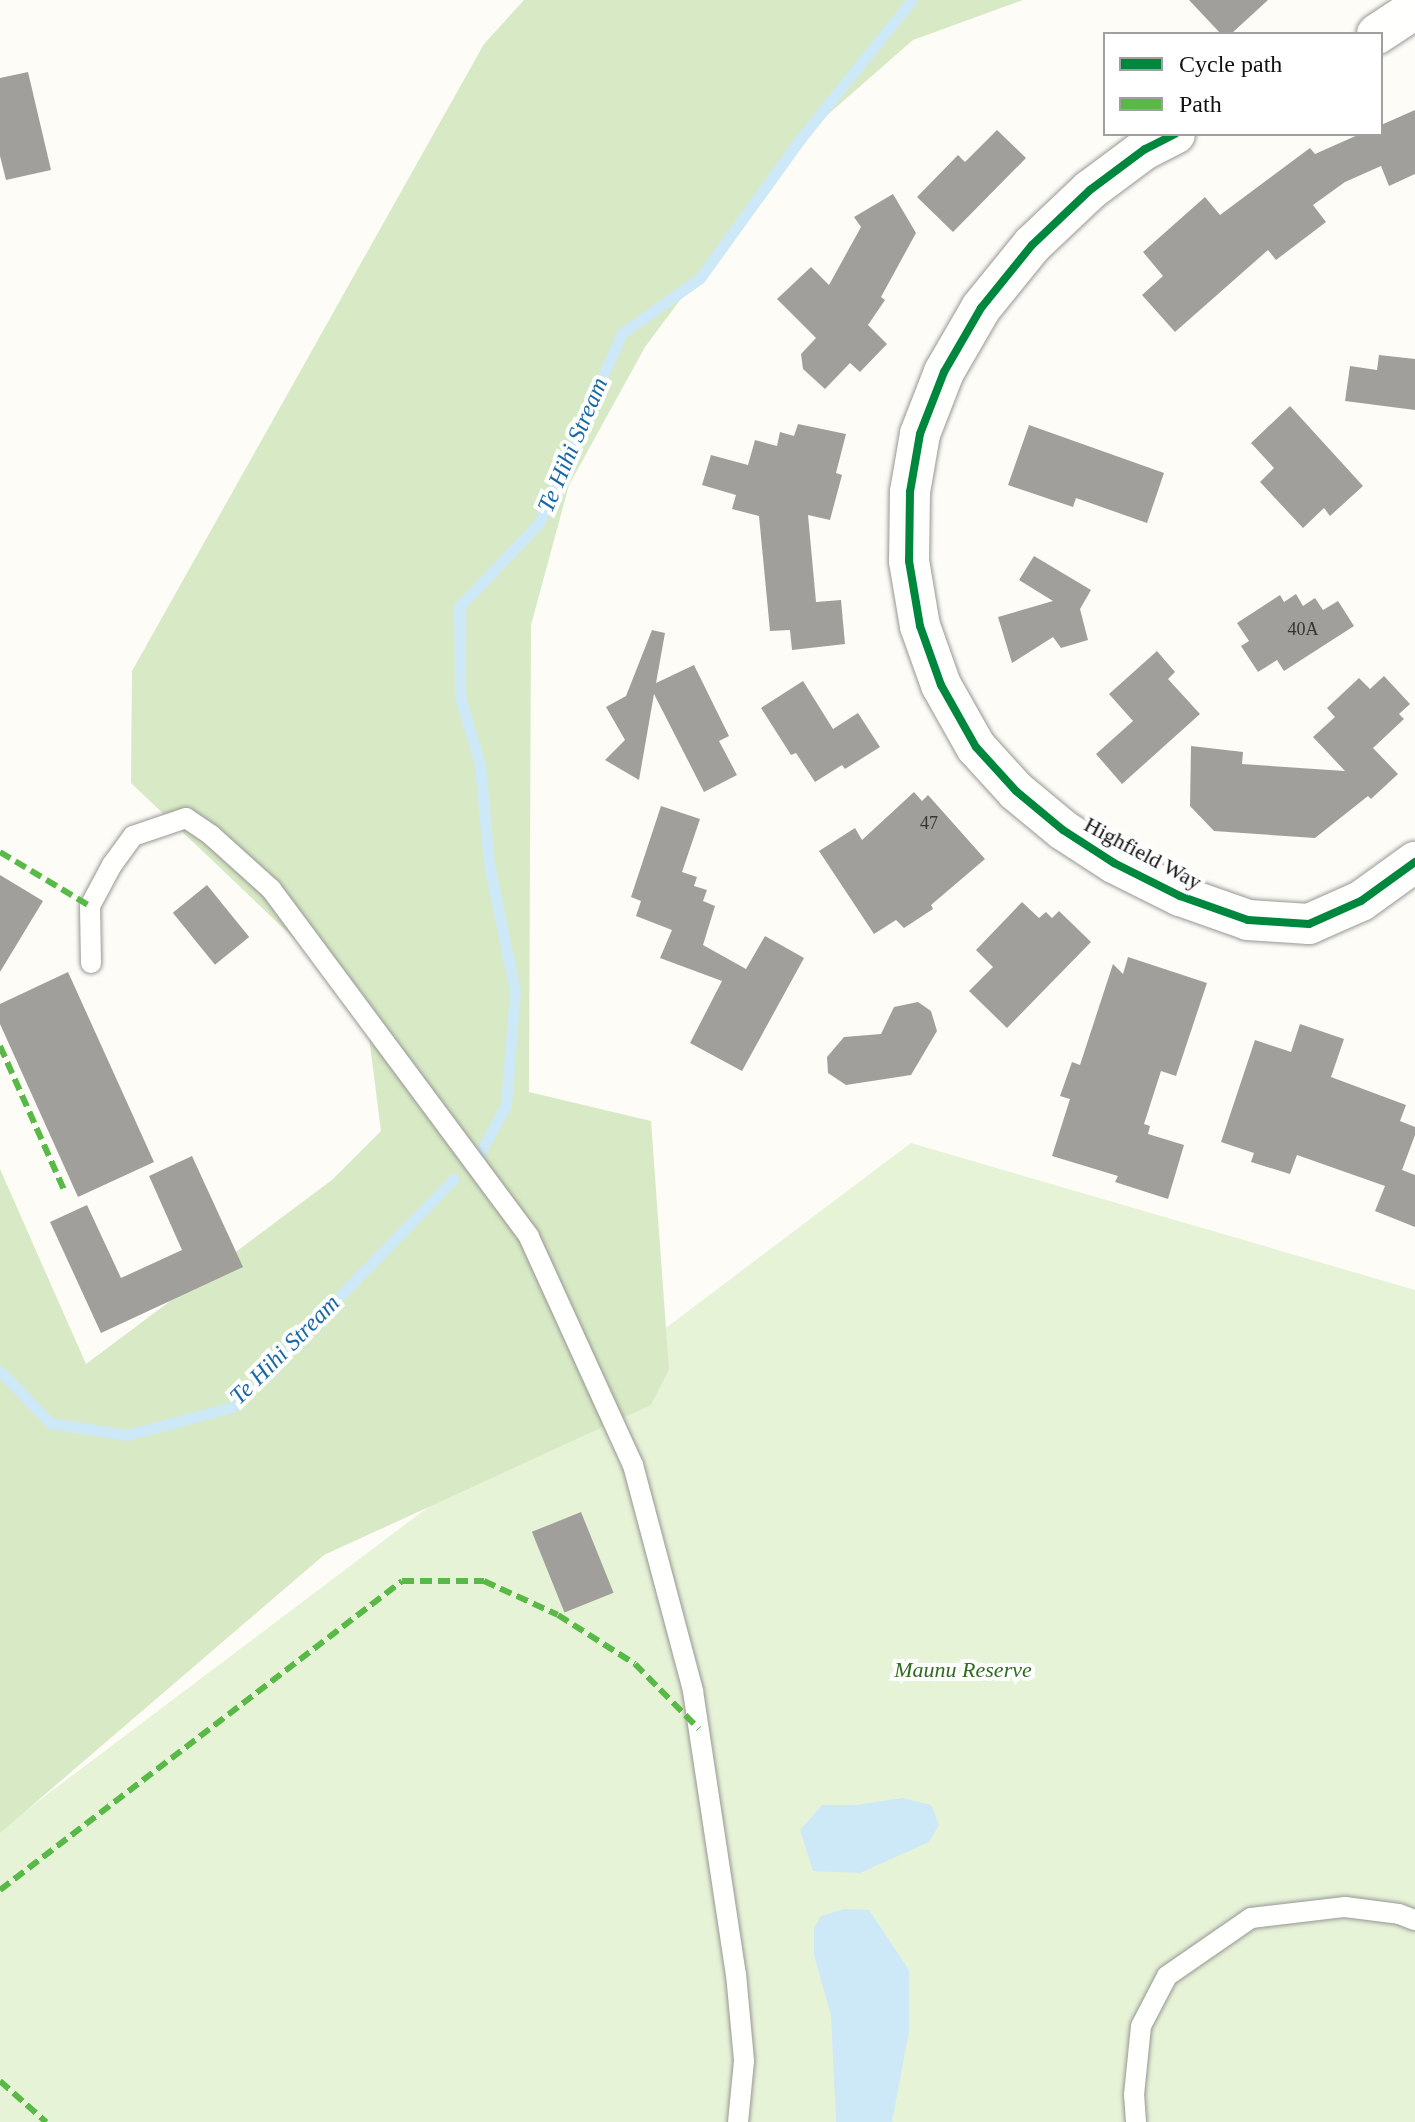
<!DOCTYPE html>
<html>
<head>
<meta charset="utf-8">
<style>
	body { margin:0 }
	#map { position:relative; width:1415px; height:2122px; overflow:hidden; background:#fdfcf7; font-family:"Times New Roman",serif }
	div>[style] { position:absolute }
	.green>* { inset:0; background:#e7f3d7 }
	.forest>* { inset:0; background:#d8eac5 }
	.water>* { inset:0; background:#cde8f7 }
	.stream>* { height:11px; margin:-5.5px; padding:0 5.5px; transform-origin:5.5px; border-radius:5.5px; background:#cde8f7 }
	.building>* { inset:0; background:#a19f9c; transform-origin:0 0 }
	.roads { filter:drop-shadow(0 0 2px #979795) drop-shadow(0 0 2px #979795) }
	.service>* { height:20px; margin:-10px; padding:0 10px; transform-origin:10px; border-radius:10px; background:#fffffe }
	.minor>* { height:40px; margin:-20px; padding:0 20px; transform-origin:20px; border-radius:20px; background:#fffffe }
	.quiet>* { height:6px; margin-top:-3px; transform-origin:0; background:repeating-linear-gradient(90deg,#58b947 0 12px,transparent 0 18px) }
	.cycleway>* { height:8px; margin:-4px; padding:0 4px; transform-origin:4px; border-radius:4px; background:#00873e }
	span { translate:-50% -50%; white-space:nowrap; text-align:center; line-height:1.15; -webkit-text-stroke:8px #fff; paint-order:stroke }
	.number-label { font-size:18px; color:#353434 }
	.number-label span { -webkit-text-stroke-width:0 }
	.street-label { font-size:22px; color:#111 }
	.park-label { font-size:22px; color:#2f6b1f; font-style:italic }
	.water-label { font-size:24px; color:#1768a6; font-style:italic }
	.legend { position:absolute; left:1103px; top:32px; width:280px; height:104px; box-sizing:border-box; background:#fff; border:2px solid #a0a0a0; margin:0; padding:10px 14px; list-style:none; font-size:24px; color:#111 }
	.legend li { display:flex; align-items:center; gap:16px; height:40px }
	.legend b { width:40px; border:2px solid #a0a0a0 }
</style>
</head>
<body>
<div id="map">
	<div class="green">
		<div style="clip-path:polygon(911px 1143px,1415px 1290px,1415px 2122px,0 2122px,0 1830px)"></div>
	</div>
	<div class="forest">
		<div style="clip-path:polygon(524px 0,1023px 0,913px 40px,801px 138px,645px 347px,569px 485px,531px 625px,529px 1092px,651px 1121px,669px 1370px,651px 1405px,324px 1555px,0 1833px,0 1169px,86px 1364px,332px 1180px,381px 1131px,365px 1006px,131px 783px,132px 671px,484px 44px)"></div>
	</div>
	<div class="water">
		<div style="clip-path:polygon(903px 1798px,931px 1805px,939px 1825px,929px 1842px,860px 1873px,813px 1871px,800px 1830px,822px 1805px,856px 1805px)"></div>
		<div style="clip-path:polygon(844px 1909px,869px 1910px,909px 1970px,909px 2031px,892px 2122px,836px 2122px,831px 2015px,814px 1955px,814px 1929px,821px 1916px)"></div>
	</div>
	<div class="stream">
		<div style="left:480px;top:1153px;width:55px;rotate:-61.6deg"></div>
		<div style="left:506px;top:1105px;width:114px;rotate:-85.5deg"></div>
		<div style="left:515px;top:991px;width:130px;rotate:-101.6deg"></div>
		<div style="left:489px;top:864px;width:99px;rotate:-95.2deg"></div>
		<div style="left:480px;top:765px;width:72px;rotate:-106.2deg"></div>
		<div style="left:460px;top:696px;width:89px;rotate:-90.6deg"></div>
		<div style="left:459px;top:607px;width:116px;rotate:-46.4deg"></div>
		<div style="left:539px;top:523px;width:206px;rotate:-66.5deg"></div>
		<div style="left:621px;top:334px;width:97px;rotate:-35.3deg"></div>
		<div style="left:700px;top:278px;width:173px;rotate:-54.2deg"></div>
		<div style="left:801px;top:138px;width:177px;rotate:-51.2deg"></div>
		<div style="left:0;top:1371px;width:72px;rotate:46.1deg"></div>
		<div style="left:50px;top:1423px;width:78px;rotate:8.9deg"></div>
		<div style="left:127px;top:1435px;width:109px;rotate:-14.9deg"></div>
		<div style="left:232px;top:1407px;width:318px;rotate:-45.8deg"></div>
	</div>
	<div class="building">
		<div style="clip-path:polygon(1189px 0,1268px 0,1231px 34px,1221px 34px)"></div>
		<div style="clip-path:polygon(28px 72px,51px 170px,6px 180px,0 156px,0 78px)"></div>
		<div style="clip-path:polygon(1415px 110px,1415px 174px,1389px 186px,1381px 166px,1345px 182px,1313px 205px,1326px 222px,1276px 260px,1268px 250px,1175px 332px,1142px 295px,1163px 276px,1143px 252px,1205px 197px,1220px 215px,1310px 148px,1315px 154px,1360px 134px,1381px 134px,1381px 125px)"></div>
		<div style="clip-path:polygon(997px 130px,1026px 158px,953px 232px,917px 197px,958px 155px,965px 162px)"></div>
		<div style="clip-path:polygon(893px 194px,916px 233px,881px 297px,885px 300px,868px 325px,887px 344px,860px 372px,850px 363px,825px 389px,803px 369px,801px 354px,816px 338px,777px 299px,811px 267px,829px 285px,861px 227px,854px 217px)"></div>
		<div style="clip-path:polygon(1379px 355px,1415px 359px,1415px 410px,1345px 401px,1350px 366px,1377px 370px)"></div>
		<div style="clip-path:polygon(1290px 406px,1363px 486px,1330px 516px,1324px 508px,1303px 528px,1260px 482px,1274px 468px,1251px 443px)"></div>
		<div style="clip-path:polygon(798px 424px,846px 434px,836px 473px,842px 475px,830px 520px,808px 515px,816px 602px,841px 600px,845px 644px,792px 650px,790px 630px,770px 631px,759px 516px,732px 509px,736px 495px,702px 485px,711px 455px,748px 465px,755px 440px,777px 446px,780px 432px,794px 436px)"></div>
		<div style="clip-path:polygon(1029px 425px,1164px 473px,1147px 523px,1076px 498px,1073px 507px,1008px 485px)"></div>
		<div style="clip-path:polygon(1034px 556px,1091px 590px,1080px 609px,1088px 640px,1061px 648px,1053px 637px,1012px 663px,998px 617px,1053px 601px,1019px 580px)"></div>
		<div style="clip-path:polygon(1296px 594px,1303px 606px,1315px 598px,1323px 610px,1338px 601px,1354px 626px,1284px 671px,1277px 660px,1258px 672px,1241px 646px,1249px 641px,1237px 623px,1280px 595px,1284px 602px)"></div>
		<div style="clip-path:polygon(652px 630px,665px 633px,656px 683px,694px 665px,729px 736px,719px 741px,737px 775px,704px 792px,654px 694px,639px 780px,605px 760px,625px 740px,606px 707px,626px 696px)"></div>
		<div style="clip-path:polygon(1157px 651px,1175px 672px,1168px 679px,1200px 714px,1122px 784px,1096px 754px,1133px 721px,1109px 694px)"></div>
		<div style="clip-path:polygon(1384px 676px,1410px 704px,1399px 714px,1404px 719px,1373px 748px,1398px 774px,1371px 799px,1368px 796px,1315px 838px,1214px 831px,1190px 806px,1191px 746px,1243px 752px,1242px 764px,1345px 771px,1313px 737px,1335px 717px,1327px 708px,1359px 678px,1370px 689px)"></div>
		<div style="clip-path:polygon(803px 681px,833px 729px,858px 713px,880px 747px,845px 769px,842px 765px,815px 782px,796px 753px,791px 755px,761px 708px)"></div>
		<div style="clip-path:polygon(914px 792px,922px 801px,928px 795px,985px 859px,931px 905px,933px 909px,904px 928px,896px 920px,874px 934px,819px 851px,855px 828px,862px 840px)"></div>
		<div style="clip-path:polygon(661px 806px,700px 819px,682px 872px,697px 877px,694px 886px,707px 890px,703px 901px,715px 906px,703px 945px,746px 969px,765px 936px,804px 958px,742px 1071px,690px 1043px,722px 981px,660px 958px,672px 930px,636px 916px,641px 901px,631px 897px)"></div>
		<div style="clip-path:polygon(0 875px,43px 901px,0 972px)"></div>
		<div style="left:207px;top:885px;width:67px;height:44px;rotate:51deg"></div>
		<div style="clip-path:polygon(1022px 902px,1039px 918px,1046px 912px,1052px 918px,1059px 911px,1091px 942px,1007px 1028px,969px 991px,993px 967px,976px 950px)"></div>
		<div style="clip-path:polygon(1128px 957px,1207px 983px,1176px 1076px,1161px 1071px,1144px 1124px,1150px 1126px,1148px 1134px,1184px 1145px,1168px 1199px,1115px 1182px,1118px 1176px,1052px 1156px,1070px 1099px,1060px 1096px,1072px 1062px,1080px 1065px,1113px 964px,1123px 974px)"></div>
		<div style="clip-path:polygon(68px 972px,154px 1162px,78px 1197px,0 1024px,0 1004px)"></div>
		<div style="clip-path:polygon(918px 1002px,931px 1011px,937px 1031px,911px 1075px,846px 1085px,828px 1073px,827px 1057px,844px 1037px,881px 1034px,894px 1007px)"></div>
		<div style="clip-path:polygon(1300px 1024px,1344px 1039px,1331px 1077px,1406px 1105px,1400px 1121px,1415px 1127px,1415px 1135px,1402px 1170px,1415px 1175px,1415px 1227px,1375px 1211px,1385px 1186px,1297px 1155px,1290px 1174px,1251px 1162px,1254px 1153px,1221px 1142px,1255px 1040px,1291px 1052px)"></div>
		<div style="clip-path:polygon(192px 1156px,243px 1267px,101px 1333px,50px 1222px,87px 1205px,121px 1278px,182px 1250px,149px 1176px)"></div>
		<div style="left:581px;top:1512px;width:87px;height:53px;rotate:68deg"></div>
	</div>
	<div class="roads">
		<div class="service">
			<div style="left:91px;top:963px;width:57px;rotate:-91deg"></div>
			<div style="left:90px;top:906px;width:47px;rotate:-61.8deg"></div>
			<div style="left:112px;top:865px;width:36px;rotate:-54deg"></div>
			<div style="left:133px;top:836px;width:56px;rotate:-18.8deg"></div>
			<div style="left:186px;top:818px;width:30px;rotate:34deg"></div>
			<div style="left:211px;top:835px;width:81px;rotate:42deg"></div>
			<div style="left:271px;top:889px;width:433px;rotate:53.4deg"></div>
			<div style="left:529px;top:1237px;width:251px;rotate:65.5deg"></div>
			<div style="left:633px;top:1465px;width:234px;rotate:75.1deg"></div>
			<div style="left:693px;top:1691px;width:286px;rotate:81.4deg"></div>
			<div style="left:736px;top:1974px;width:87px;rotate:84.7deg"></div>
			<div style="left:744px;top:2061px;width:61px;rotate:95.6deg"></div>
			<div style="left:1136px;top:2122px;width:27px;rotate:-94deg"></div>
			<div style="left:1134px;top:2095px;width:69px;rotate:-84.2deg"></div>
			<div style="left:1141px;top:2026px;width:56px;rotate:-62.5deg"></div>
			<div style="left:1167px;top:1976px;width:102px;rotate:-34.6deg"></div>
			<div style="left:1251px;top:1918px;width:95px;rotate:-6.7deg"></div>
			<div style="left:1345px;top:1907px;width:54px;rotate:7.4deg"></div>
			<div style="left:1399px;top:1914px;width:17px;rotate:21deg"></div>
		</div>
		<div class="minor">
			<div style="left:1377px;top:34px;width:45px;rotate:-33.3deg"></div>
			<div style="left:1175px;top:134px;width:34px;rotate:153deg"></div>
			<div style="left:1145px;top:149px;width:69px;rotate:143.3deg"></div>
			<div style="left:1090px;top:190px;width:80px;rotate:136.5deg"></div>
			<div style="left:1032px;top:245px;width:81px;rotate:129deg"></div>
			<div style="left:981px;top:308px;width:74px;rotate:120deg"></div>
			<div style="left:944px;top:372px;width:66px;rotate:111.2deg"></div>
			<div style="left:920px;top:434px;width:59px;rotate:99.8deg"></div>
			<div style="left:910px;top:492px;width:69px;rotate:90.8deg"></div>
			<div style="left:909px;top:561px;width:66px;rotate:80.4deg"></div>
			<div style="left:920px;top:626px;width:63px;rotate:70.4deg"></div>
			<div style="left:941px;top:685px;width:71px;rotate:60.6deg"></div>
			<div style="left:976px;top:747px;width:59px;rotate:47.7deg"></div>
			<div style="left:1016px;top:791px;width:61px;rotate:39.7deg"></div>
			<div style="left:1063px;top:830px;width:61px;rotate:32.9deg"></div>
			<div style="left:1114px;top:863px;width:74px;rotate:26.6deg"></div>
			<div style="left:1180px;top:896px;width:72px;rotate:19.4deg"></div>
			<div style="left:1248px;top:920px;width:61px;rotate:3.8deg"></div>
			<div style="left:1309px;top:924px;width:57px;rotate:-23.9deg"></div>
			<div style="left:1361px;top:901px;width:67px;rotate:-35.8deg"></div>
		</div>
	</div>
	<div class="quiet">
		<div style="left:0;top:852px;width:105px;rotate:31deg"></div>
		<div style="left:0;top:1046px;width:160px;rotate:66deg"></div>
		<div style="left:0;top:1890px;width:507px;rotate:-37.55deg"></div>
		<div style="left:402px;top:1581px;width:82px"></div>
		<div style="left:484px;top:1581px;width:81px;rotate:24.7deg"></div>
		<div style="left:558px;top:1615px;width:91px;rotate:32.5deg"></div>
		<div style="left:635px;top:1664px;width:91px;rotate:45.4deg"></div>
		<div style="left:0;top:2081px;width:62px;rotate:41.7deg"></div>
	</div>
	<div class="cycleway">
		<div style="left:1175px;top:134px;width:34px;rotate:153deg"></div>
		<div style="left:1145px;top:149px;width:69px;rotate:143.3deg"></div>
		<div style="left:1090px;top:190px;width:80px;rotate:136.5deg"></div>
		<div style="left:1032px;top:245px;width:81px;rotate:129deg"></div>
		<div style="left:981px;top:308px;width:74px;rotate:120deg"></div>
		<div style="left:944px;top:372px;width:66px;rotate:111.2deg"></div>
		<div style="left:920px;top:434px;width:59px;rotate:99.8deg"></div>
		<div style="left:910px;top:492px;width:69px;rotate:90.8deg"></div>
		<div style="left:909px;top:561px;width:66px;rotate:80.4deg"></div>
		<div style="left:920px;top:626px;width:63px;rotate:70.4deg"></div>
		<div style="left:941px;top:685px;width:71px;rotate:60.6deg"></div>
		<div style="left:976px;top:747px;width:59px;rotate:47.7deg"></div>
		<div style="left:1016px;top:791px;width:61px;rotate:39.7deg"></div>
		<div style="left:1063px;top:830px;width:61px;rotate:32.9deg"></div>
		<div style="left:1114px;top:863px;width:74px;rotate:26.6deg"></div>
		<div style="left:1180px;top:896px;width:72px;rotate:19.4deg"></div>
		<div style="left:1248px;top:920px;width:61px;rotate:3.8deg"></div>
		<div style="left:1309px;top:924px;width:57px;rotate:-23.9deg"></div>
		<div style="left:1361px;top:901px;width:67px;rotate:-35.8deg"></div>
	</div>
	<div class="number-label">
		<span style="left:1303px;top:629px">40A</span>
		<span style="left:929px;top:823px">47</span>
	</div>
	<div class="street-label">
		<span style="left:1143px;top:853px;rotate:28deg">Highfield Way</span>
	</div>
	<div class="park-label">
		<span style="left:963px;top:1670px">Maunu Reserve</span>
	</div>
	<div class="water-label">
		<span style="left:573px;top:445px;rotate:-67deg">Te Hihi Stream</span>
		<span style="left:285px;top:1350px;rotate:-45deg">Te Hihi Stream</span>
	</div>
	<ul class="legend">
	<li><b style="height:10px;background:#00873e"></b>Cycle path</li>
	<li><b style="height:10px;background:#58b947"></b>Path</li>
	</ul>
</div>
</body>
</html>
